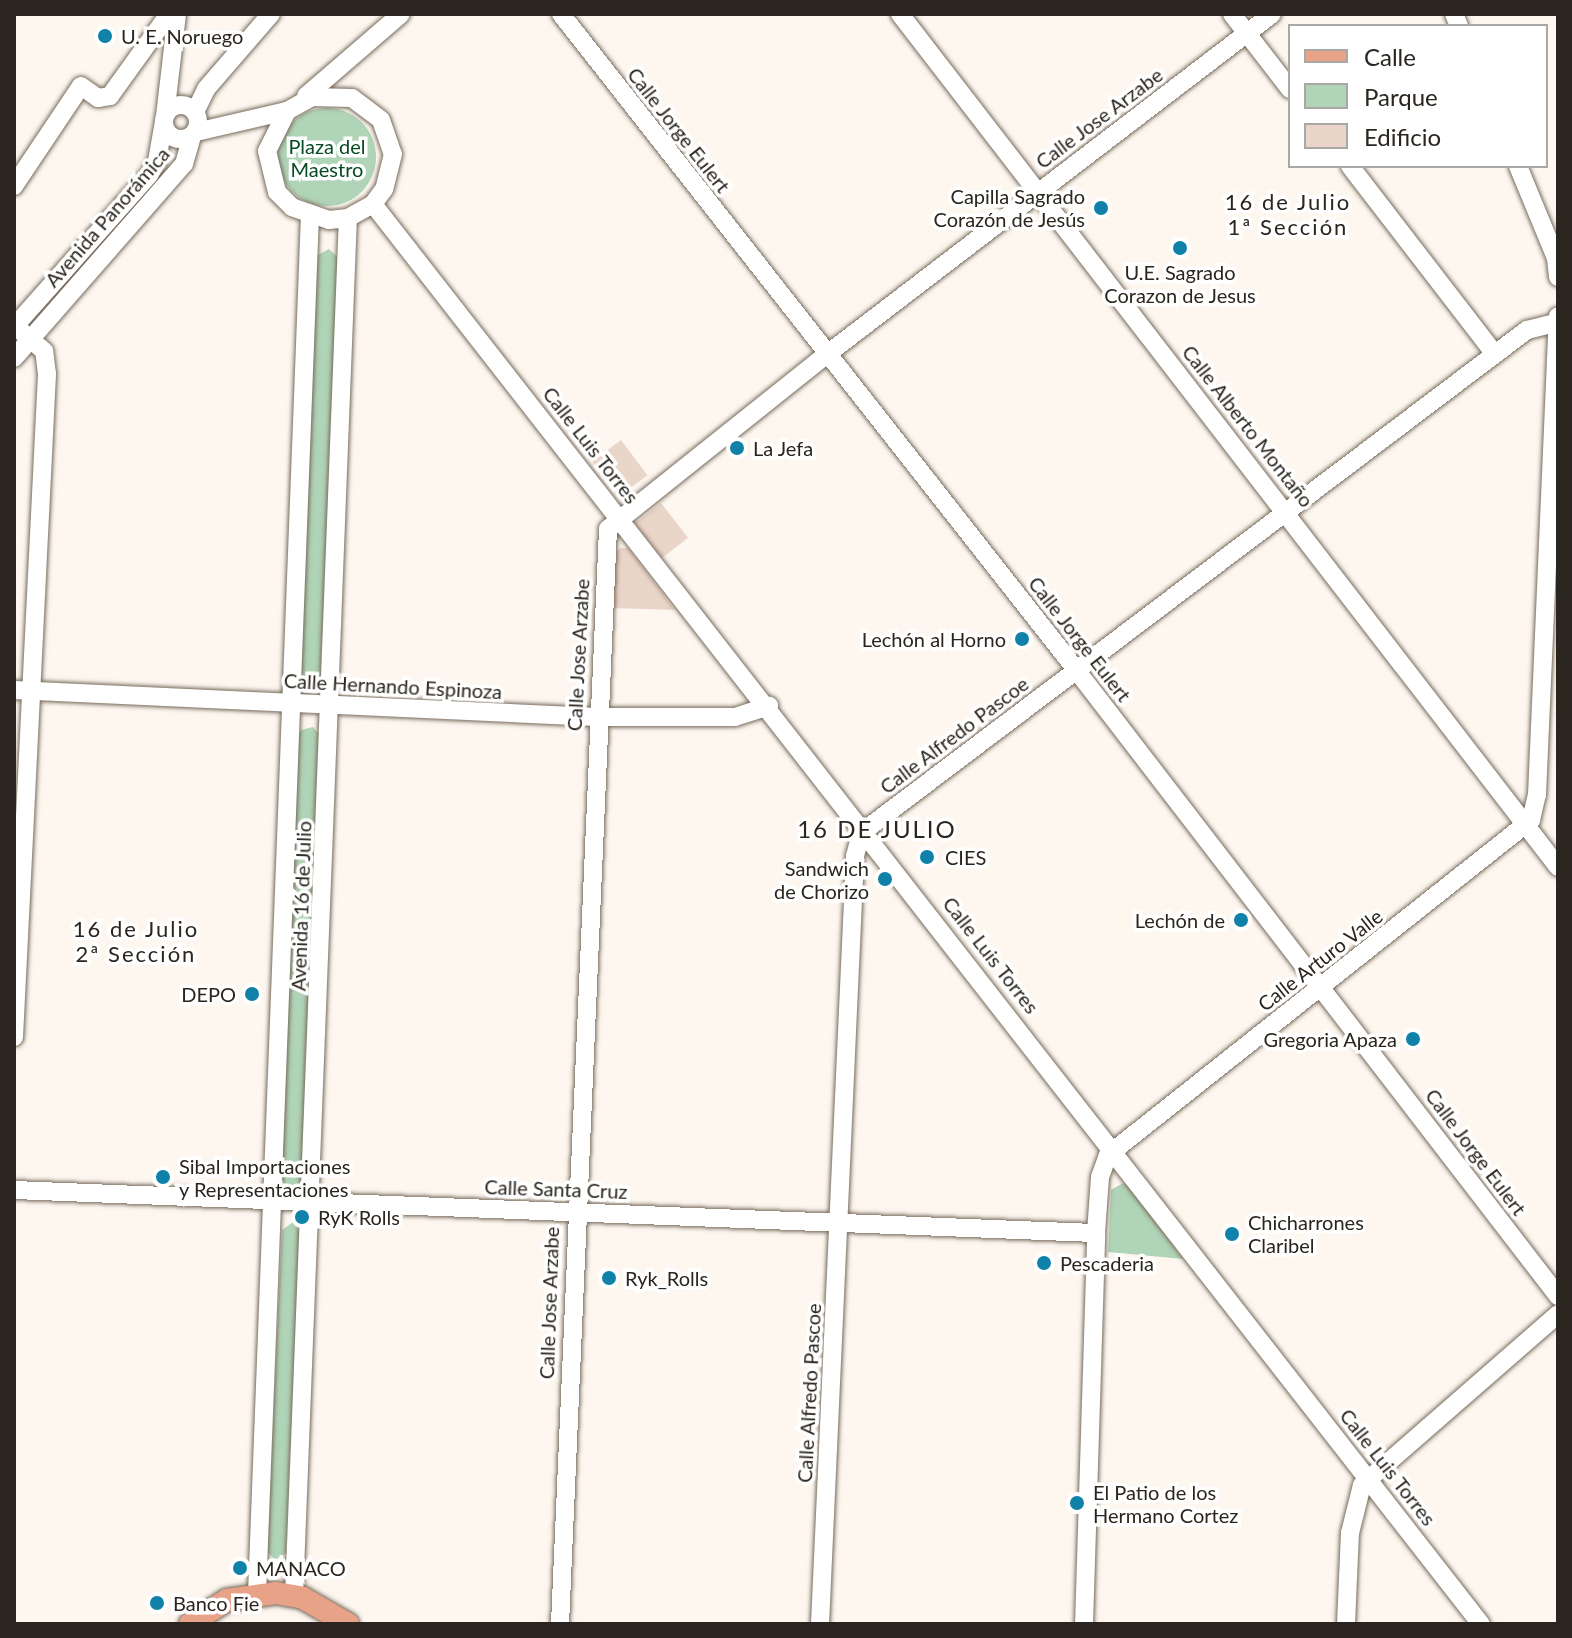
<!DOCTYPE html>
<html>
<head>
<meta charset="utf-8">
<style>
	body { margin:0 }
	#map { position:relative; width:1572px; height:1638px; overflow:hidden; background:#fdf7f0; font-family:Lato,sans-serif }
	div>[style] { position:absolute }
	.green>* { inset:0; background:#b0d4b7 }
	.round { border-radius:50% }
	.building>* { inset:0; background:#ead5c9; transform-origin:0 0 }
	.roads { filter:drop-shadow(0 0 2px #776a5b) drop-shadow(0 0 2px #776a5b) }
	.minor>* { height:18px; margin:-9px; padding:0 9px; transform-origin:9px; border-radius:9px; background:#fff }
	.minor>.ring { margin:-9px; padding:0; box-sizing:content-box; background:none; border:18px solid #fff; border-radius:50% }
	.major>* { height:22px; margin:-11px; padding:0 11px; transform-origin:11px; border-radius:11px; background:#e8a288 }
	.dots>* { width:22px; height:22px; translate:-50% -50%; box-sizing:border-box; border:4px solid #fff; border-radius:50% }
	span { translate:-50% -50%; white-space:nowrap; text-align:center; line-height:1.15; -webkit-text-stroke:7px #fff; paint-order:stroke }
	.poi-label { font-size:20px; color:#2a251e }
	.left { translate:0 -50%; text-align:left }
	.right { translate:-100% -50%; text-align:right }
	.street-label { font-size:20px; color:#2a251e }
	.park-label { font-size:20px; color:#064b22 }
	.neighbourhood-label { font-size:22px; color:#2a251e; letter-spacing:2px }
	.quarter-label { font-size:24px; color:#2a251e; letter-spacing:2px }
	.frame { position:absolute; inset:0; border:16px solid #2a251e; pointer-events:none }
	.legend { position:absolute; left:1288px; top:24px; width:260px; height:144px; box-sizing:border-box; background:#fff; border:2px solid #aaa8a5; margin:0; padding:10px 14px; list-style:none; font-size:24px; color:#2a251e }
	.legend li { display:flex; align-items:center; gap:16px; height:40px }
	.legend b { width:40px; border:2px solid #aaa8a5 }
</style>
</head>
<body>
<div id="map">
	<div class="green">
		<div class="round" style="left:278px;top:108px;width:98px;height:98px"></div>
		<div style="clip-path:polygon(329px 249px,341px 260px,322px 688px,307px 696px,300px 692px,314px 257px)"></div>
		<div style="clip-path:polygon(313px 727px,321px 736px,303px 1188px,291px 1192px,280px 1182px,297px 737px,301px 730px)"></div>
		<div style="clip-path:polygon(1123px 1183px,1130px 1187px,1183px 1259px,1108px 1252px,1111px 1190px)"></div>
		<div style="clip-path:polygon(293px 1222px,301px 1232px,286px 1553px,275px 1560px,267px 1552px,282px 1230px)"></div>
	</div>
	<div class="building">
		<div style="left:621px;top:440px;width:44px;height:36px;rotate:53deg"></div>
		<div style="left:661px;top:503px;width:44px;height:33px;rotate:52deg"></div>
		<div style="clip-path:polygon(621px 548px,628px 548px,675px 610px,613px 608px,615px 553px)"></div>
	</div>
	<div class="roads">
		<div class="minor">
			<div style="left:561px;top:14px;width:835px;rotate:51.85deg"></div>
			<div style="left:1077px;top:671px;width:789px;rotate:52.42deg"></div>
			<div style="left:900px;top:14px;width:1077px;rotate:52.35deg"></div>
			<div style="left:1232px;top:14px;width:95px;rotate:52.3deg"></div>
			<div style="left:1454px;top:14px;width:13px;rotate:67deg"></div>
			<div style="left:306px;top:96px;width:125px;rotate:-40.8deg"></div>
			<div class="ring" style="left:164px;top:105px;width:16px;height:16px"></div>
			<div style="left:195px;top:112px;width:25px;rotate:-64deg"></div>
			<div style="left:206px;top:89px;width:99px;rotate:-49.1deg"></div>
			<div style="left:165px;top:116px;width:103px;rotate:-83.3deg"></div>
			<div style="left:196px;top:132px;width:93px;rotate:-13deg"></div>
			<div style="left:287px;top:111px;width:29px;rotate:-29deg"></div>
			<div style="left:312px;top:97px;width:40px;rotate:1.4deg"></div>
			<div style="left:352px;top:98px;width:36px;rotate:37deg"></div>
			<div style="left:381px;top:120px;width:36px;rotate:71deg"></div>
			<div style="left:393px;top:154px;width:36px;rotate:104deg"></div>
			<div style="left:384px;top:189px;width:19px;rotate:126deg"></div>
			<div style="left:373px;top:204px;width:29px;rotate:151deg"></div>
			<div style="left:348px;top:218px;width:19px;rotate:174deg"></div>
			<div style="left:329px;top:220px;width:39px;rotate:-161deg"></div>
			<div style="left:292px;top:207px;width:21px;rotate:-135deg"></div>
			<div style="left:277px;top:192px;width:42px;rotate:-103.7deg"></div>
			<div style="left:267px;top:151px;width:45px;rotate:-63.4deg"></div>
			<div style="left:1350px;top:166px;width:237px;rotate:52.4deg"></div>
			<div style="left:1518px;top:166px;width:100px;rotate:67.6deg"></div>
			<div style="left:1556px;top:258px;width:19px;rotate:84deg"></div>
			<div style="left:14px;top:186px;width:120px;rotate:-56.2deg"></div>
			<div style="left:81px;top:86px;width:21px;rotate:35deg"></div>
			<div style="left:98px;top:98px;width:12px;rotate:-9deg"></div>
			<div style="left:110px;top:96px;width:101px;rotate:-54.3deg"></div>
			<div style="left:373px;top:204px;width:1801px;rotate:52.04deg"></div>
			<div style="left:14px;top:327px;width:203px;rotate:-48.4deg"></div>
			<div style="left:149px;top:175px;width:16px;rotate:-60deg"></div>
			<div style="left:157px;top:161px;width:40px;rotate:-80deg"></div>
			<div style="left:14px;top:358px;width:258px;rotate:-48.8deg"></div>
			<div style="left:184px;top:164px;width:29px;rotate:-74deg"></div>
			<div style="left:14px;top:690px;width:583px;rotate:2.66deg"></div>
			<div style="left:596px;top:717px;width:139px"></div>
			<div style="left:735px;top:717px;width:36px;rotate:-18deg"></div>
			<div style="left:14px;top:1037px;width:664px;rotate:-87.15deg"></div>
			<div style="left:47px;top:374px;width:23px;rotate:-97deg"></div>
			<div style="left:44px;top:351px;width:38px;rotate:-139deg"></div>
			<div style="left:14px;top:1190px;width:1083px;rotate:2.28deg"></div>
			<div style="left:257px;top:1594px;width:1378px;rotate:-87.8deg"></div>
			<div style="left:294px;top:1596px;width:1379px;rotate:-87.76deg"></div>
			<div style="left:560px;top:1624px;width:1096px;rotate:-87.49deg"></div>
			<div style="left:608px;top:529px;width:279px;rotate:-38.6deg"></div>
			<div style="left:826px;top:355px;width:561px;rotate:-37.4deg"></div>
			<div style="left:820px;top:1624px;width:769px;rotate:-87.39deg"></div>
			<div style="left:855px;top:856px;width:24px;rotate:-75deg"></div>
			<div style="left:861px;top:833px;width:835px;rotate:-37.06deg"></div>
			<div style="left:1527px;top:330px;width:32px;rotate:-14deg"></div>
			<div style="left:1084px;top:1624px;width:391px;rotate:-88.2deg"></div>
			<div style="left:1096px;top:1233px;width:56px;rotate:-85.9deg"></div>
			<div style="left:1100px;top:1177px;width:23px;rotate:-70deg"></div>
			<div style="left:1108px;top:1155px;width:540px;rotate:-38.38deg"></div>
			<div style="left:1531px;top:820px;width:26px;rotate:-77deg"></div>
			<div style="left:1537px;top:795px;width:479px;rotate:-87.5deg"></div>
			<div style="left:1346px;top:1624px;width:91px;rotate:-87.5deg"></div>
			<div style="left:1350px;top:1533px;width:49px;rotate:-76deg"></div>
			<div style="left:1362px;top:1485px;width:260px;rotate:-41.1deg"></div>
		</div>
		<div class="major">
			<div style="left:190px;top:1624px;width:44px;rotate:-33deg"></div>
			<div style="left:227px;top:1600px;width:49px;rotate:-8.1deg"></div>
			<div style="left:276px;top:1593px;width:27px;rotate:10deg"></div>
			<div style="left:303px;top:1598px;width:52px;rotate:30deg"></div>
		</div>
	</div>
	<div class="dots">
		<div style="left:105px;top:36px;background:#1081a8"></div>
		<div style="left:1101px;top:208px;background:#1081a8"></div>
		<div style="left:1180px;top:248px;background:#1081a8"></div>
		<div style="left:737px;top:448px;background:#1081a8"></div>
		<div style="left:1022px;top:639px;background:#1081a8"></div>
		<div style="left:927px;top:857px;background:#1081a8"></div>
		<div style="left:885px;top:879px;background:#1081a8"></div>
		<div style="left:1241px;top:920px;background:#1081a8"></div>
		<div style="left:252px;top:994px;background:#1081a8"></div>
		<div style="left:1413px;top:1039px;background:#1081a8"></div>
		<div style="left:163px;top:1177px;background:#1081a8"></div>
		<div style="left:302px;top:1217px;background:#1081a8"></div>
		<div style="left:1232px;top:1234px;background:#1081a8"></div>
		<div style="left:1044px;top:1263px;background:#1081a8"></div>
		<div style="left:609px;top:1278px;background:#1081a8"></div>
		<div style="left:1077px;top:1503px;background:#1081a8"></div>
		<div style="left:240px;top:1568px;background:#1081a8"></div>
		<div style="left:157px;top:1603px;background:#1081a8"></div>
	</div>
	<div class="poi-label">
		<span class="left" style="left:121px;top:36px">U. E. Noruego</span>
		<span class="right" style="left:1085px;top:208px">Capilla Sagrado<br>Corazón de Jesús</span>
		<span style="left:1180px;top:284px">U.E. Sagrado<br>Corazon de Jesus</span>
		<span class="left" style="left:753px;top:448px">La Jefa</span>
		<span class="right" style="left:1006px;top:639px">Lechón al Horno</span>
		<span class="left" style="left:945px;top:857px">CIES</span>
		<span class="right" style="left:869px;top:880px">Sandwich<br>de Chorizo</span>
		<span class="right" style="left:1225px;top:920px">Lechón de</span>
		<span class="right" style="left:236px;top:994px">DEPO</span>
		<span class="right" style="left:1397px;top:1039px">Gregoria Apaza</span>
		<span class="left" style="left:179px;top:1178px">Sibal Importaciones<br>y Representaciones</span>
		<span class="left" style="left:318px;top:1217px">RyK Rolls</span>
		<span class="left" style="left:1248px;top:1234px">Chicharrones<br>Claribel</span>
		<span class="left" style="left:1060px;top:1263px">Pescaderia</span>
		<span class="left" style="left:625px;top:1278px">Ryk_Rolls</span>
		<span class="left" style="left:1093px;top:1504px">El Patio de los<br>Hermano Cortez</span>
		<span class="left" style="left:256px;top:1568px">MANACO</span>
		<span class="left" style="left:173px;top:1603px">Banco Fie</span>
	</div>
	<div class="street-label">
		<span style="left:1099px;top:118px;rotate:-37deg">Calle Jose Arzabe</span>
		<span style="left:679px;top:130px;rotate:52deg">Calle Jorge Eulert</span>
		<span style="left:107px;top:217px;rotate:-49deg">Avenida Panorámica</span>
		<span style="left:1248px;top:426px;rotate:52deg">Calle Alberto Montaño</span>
		<span style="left:591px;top:445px;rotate:52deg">Calle Luis Torres</span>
		<span style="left:1080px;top:639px;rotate:52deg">Calle Jorge Eulert</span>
		<span style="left:578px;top:655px;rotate:-87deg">Calle Jose Arzabe</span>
		<span style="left:393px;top:686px;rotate:3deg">Calle Hernando Espinoza</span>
		<span style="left:954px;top:735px;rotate:-37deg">Calle Alfredo Pascoe</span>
		<span style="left:301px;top:906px;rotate:-88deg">Avenida 16 de Julio</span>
		<span style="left:991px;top:955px;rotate:52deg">Calle Luis Torres</span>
		<span style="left:1320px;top:960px;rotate:-38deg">Calle Arturo Valle</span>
		<span style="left:1476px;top:1152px;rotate:53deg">Calle Jorge Eulert</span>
		<span style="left:556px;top:1189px;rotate:2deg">Calle Santa Cruz</span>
		<span style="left:549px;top:1303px;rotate:-88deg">Calle Jose Arzabe</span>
		<span style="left:809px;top:1393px;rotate:-87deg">Calle Alfredo Pascoe</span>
		<span style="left:1388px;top:1467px;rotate:52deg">Calle Luis Torres</span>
	</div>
	<div class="park-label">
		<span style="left:327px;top:158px">Plaza del<br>Maestro</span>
	</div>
	<div class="neighbourhood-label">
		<span style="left:1288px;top:214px">16 de Julio<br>1ª Sección</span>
		<span style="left:136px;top:941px">16 de Julio<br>2ª Sección</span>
	</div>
	<div class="quarter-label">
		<span style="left:877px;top:829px">16 DE JULIO</span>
	</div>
	<div class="frame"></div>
	<ul class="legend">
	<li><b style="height:10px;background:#e8a288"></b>Calle</li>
	<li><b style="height:22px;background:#b0d4b7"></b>Parque</li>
	<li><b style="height:22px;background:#ead5c9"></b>Edificio</li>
	</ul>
</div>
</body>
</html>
